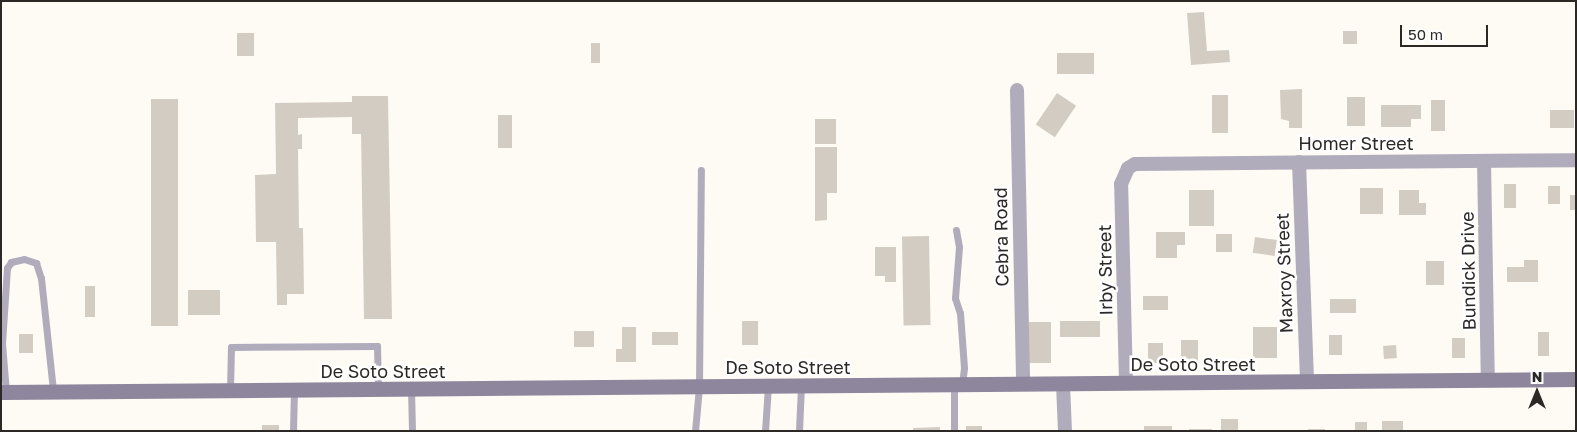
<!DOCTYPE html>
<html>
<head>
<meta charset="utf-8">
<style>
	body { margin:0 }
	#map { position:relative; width:1577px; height:432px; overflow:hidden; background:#fefaf4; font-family:"Golos Text",sans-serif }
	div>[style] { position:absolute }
	.building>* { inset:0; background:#d3ccc3; transform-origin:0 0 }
	.lane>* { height:7px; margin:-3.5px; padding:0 3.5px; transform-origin:3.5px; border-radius:3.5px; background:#b1acbc }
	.street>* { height:14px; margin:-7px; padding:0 7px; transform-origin:7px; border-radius:7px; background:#b1acbc }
	.secondary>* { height:15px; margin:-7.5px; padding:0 7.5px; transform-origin:7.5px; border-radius:7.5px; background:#8e869d }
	span { translate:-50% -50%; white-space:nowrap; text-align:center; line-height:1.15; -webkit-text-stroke:5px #fff; paint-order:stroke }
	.street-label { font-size:18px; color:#2b2825 }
	.frame { position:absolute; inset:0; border:2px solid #2b2825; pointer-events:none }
	.north { position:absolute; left:1512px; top:367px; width:50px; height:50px; -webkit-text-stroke:4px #fff; paint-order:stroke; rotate:0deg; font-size:14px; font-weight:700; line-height:20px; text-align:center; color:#2b2825 }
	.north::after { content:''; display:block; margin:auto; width:18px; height:22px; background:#2b2825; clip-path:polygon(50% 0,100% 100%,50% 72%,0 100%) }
	.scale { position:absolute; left:1400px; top:25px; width:88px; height:22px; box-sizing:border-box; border:2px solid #2b2825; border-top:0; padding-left:6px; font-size:15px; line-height:18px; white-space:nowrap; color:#2b2825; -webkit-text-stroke:4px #fff; paint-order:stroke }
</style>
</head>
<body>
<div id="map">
	<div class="building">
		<div style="clip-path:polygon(1204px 12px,1207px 51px,1229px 50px,1230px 62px,1191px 65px,1187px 13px)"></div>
		<div style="left:1343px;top:31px;width:14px;height:13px"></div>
		<div style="left:237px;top:33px;width:17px;height:23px"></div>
		<div style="left:591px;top:43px;width:9px;height:20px"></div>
		<div style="left:1057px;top:53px;width:37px;height:21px"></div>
		<div style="clip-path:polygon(1302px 89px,1302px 128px,1289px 128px,1289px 121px,1281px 119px,1280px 90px)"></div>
		<div style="left:1057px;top:93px;width:23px;height:38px;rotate:34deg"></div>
		<div style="left:1212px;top:95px;width:16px;height:38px"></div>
		<div style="clip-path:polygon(352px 96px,388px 96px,392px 319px,364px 319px,361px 134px,352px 134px,352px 117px,298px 118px,298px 135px,302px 134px,302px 149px,298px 149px,299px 228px,303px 228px,304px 294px,287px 294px,287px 305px,277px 305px,276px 242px,256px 242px,255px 175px,276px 174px,275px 103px,352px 102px)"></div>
		<div style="left:1347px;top:97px;width:18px;height:29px"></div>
		<div style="left:151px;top:99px;width:27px;height:227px"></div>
		<div style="left:1431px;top:100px;width:14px;height:31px"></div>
		<div style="clip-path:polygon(1381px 105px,1421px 105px,1421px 119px,1411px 119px,1411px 127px,1381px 127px)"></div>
		<div style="left:1550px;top:110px;width:24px;height:18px"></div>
		<div style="left:498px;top:115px;width:14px;height:33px"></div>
		<div style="left:815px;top:119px;width:21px;height:25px"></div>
		<div style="clip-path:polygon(815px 147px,837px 147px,837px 193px,827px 193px,827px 220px,815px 221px)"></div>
		<div style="left:1504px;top:184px;width:12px;height:24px"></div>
		<div style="left:1548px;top:186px;width:12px;height:18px"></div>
		<div style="left:1360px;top:188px;width:23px;height:26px"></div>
		<div style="left:1189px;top:190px;width:25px;height:36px"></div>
		<div style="clip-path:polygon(1399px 190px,1419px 190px,1419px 203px,1426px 203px,1426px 215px,1399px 215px)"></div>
		<div style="left:1570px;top:195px;width:6px;height:15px"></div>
		<div style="clip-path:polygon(1156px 232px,1185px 232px,1185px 245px,1177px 245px,1177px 258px,1156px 258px)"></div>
		<div style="left:1216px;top:234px;width:16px;height:18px"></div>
		<div style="left:929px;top:236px;width:89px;height:27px;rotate:89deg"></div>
		<div style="left:1255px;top:237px;width:22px;height:16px;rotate:8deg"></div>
		<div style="clip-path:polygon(875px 247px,896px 247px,896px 282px,885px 282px,885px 276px,875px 276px)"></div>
		<div style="clip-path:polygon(1524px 260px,1538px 260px,1538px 282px,1507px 282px,1507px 267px,1524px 267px)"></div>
		<div style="left:1426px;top:261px;width:18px;height:24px"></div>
		<div style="left:85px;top:286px;width:10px;height:31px"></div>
		<div style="left:188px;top:290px;width:32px;height:25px"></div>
		<div style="left:1143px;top:296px;width:25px;height:14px"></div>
		<div style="left:1330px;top:299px;width:26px;height:14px"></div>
		<div style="left:742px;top:321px;width:16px;height:24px"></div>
		<div style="left:1060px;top:321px;width:40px;height:16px"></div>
		<div style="left:1029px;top:322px;width:22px;height:41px"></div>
		<div style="clip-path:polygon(622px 327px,636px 327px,636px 362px,616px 362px,616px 349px,622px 349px)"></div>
		<div style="left:1253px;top:327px;width:24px;height:31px"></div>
		<div style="left:574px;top:331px;width:20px;height:16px"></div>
		<div style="left:652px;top:332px;width:26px;height:13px"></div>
		<div style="left:1538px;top:332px;width:11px;height:24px"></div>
		<div style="left:19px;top:334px;width:14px;height:19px"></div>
		<div style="left:1329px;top:335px;width:13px;height:20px"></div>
		<div style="left:1452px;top:338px;width:13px;height:20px"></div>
		<div style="left:1181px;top:340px;width:17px;height:21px"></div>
		<div style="left:1148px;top:343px;width:15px;height:20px"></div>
		<div style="left:1396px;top:345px;width:13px;height:13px;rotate:86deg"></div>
		<div style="left:1221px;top:419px;width:17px;height:12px"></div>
		<div style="left:1382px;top:421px;width:21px;height:10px"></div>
		<div style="left:1355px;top:422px;width:12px;height:9px"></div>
		<div style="left:262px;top:425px;width:17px;height:6px"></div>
		<div style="left:966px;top:426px;width:16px;height:5px"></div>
		<div style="left:1144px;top:426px;width:28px;height:5px"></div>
		<div style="clip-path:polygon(940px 427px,940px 431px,913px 431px,913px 428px)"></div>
		<div style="left:1189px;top:429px;width:23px;height:2px"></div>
		<div style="left:1308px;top:429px;width:17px;height:2px"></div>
	</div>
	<div class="lane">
		<div style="left:956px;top:230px;width:17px;rotate:80deg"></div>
		<div style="left:959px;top:247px;width:51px;rotate:94.5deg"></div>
		<div style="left:955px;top:298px;width:16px;rotate:72deg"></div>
		<div style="left:960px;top:313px;width:55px;rotate:85.8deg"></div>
		<div style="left:964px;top:368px;width:16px;rotate:97deg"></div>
		<div style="left:954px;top:385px;width:46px;rotate:90deg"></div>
		<div style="left:411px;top:389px;width:42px;rotate:88.6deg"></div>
		<div style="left:230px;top:390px;width:43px;rotate:-88.7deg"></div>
		<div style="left:231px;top:347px;width:146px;rotate:-0.4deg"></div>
		<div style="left:377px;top:346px;width:43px;rotate:88.7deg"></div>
		<div style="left:6px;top:392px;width:49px;rotate:-94.7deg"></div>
		<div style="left:2px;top:343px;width:75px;rotate:-86.2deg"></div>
		<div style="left:7px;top:268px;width:7px;rotate:-56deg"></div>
		<div style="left:11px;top:262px;width:13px;rotate:-13deg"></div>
		<div style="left:24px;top:259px;width:13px;rotate:18deg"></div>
		<div style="left:36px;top:263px;width:16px;rotate:72deg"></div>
		<div style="left:41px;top:278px;width:114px;rotate:83.9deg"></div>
		<div style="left:293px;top:431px;width:41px;rotate:-88.6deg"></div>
		<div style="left:695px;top:431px;width:44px;rotate:-84.8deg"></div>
		<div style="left:699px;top:387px;width:217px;rotate:-89.5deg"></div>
		<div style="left:765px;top:431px;width:45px;rotate:-86.2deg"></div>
		<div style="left:799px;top:431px;width:45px;rotate:-87.5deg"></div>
	</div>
	<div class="street">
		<div style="left:1017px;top:90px;width:294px;rotate:88.8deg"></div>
		<div style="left:1484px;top:161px;width:219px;rotate:89deg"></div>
		<div style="left:1299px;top:162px;width:220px;rotate:87.9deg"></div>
		<div style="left:1126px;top:383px;width:199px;rotate:-91.4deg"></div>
		<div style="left:1121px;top:184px;width:17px;rotate:-66deg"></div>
		<div style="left:1128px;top:168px;width:8px;rotate:-30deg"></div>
		<div style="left:1135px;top:164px;width:441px;rotate:-0.5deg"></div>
		<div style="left:1063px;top:384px;width:47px;rotate:87.6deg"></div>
	</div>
	<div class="secondary">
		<div style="left:1px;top:392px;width:1575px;rotate:-0.47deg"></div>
	</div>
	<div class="street-label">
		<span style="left:1356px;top:143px">Homer Street</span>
		<span style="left:1001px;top:237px;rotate:-91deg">Cebra Road</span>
		<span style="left:1105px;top:270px;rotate:-91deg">Irby Street</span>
		<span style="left:1468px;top:271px;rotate:-91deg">Bundick Drive</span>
		<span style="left:1284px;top:273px;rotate:-92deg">Maxroy Street</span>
		<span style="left:1193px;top:364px">De Soto Street</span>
		<span style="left:788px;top:367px">De Soto Street</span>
		<span style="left:383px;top:371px">De Soto Street</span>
	</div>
	<div class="frame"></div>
	<div class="north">N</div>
	<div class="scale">50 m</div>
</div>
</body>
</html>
